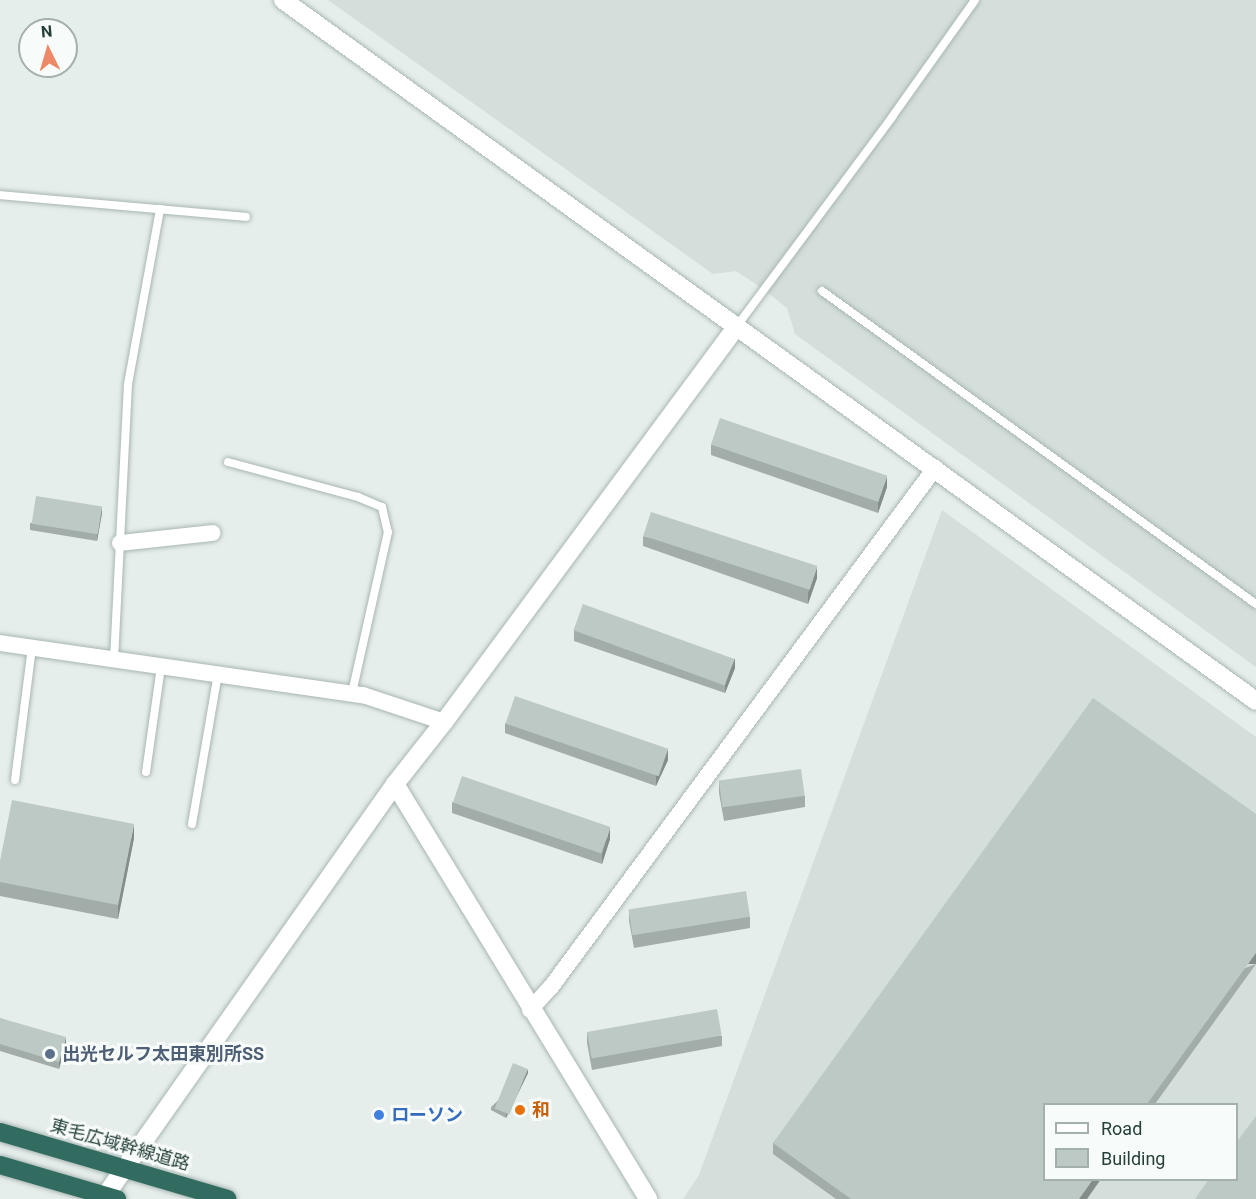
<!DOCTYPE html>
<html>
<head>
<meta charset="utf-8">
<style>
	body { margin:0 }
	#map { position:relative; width:1256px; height:1199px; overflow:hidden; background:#e6eeeb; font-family:Roboto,"Noto Sans JP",sans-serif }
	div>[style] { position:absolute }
	.built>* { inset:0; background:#d4deda }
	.roads { filter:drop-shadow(0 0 2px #a8b6b2) drop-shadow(0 0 2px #a8b6b2) }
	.lane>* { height:8px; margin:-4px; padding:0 4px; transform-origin:4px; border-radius:4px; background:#fff }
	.street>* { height:16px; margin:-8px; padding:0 8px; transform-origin:8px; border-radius:8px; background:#fff }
	.secondary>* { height:18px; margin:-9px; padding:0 9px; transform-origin:9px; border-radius:9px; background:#fff }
	.highway>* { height:18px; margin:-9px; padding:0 9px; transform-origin:9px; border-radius:9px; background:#326c61 }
	.wall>* { inset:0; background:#a2ada9 }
	.shaded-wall>* { inset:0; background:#848d89; transform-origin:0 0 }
	.building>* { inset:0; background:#bcc9c4; transform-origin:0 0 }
	.dots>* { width:16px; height:16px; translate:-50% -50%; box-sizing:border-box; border:3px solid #f7fbf9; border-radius:50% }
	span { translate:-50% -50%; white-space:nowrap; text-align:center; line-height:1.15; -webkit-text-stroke:6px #f7fbf9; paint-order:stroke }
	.service-label { font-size:18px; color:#4e5e75; font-weight:700 }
	.left { translate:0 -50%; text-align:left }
	.food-label { font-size:18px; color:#c56008; font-weight:700 }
	.shop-label { font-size:18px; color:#366cbe; font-weight:700 }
	.street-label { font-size:18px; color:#25403a }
	.legend { position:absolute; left:1043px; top:1103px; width:195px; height:78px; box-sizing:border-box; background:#f7fbf9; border:2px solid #a3b0ad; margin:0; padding:8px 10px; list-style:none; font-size:18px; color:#25403a }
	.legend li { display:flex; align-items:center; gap:12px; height:30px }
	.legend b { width:30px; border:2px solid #a3b0ad }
	.north { position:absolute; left:18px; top:18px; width:60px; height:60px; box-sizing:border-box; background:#f7fbf9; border:2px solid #a3b0ad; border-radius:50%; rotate:355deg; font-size:16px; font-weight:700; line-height:24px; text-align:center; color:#25403a }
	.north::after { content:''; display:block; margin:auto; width:21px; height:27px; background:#ed8966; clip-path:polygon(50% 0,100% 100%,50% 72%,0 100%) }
</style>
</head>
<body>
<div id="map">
	<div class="built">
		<div style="clip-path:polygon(328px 0,1256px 0,1256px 667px,795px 334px,787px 308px,763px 289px,736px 271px,713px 274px)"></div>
		<div style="clip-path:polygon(evenodd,942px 510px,1256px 737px,1256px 1199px,683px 1199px,699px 1175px,942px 510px,1044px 1104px,1236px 1104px,1236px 1180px,1044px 1180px,1044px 1104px)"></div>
	</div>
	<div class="roads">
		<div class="lane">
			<div style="left:0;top:195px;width:247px;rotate:5.1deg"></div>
			<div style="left:822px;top:291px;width:535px;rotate:35.8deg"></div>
			<div style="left:737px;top:326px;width:260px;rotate:-53.4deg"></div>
			<div style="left:892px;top:117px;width:143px;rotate:-54.6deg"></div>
			<div style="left:228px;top:462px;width:135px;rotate:15.1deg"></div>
			<div style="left:358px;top:497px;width:26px;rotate:23deg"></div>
			<div style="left:382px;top:507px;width:26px;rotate:77deg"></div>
			<div style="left:388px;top:532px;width:165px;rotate:102.6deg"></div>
			<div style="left:114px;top:660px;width:276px;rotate:-87.1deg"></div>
			<div style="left:128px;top:384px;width:178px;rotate:-79.6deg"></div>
			<div style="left:146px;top:772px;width:107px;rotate:-81.9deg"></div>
			<div style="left:15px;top:780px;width:134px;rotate:-82.7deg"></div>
			<div style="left:192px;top:824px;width:152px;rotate:-80.2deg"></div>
		</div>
		<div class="street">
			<div style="left:120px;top:543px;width:93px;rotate:-6.2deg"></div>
			<div style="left:0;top:643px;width:367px;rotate:8.2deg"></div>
			<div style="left:363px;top:695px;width:85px;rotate:18.4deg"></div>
			<div style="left:530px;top:1010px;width:31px;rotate:-48deg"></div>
			<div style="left:551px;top:987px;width:646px;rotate:-53.5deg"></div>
		</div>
		<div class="secondary">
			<div style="left:283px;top:0;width:1199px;rotate:35.77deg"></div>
			<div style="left:395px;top:784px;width:486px;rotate:58.6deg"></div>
			<div style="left:103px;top:1199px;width:507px;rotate:-54.87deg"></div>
			<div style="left:395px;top:784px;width:79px;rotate:-51.7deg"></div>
			<div style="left:444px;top:722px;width:493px;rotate:-53.5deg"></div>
		</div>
		<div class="highway">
			<div style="left:0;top:1132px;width:237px;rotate:16.4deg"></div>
			<div style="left:0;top:1165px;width:122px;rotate:16.2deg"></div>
		</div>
	</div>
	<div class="wall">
		<div style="clip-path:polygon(711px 444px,887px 487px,878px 513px,711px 455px)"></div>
		<div style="clip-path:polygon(102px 513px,97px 541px,30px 530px,30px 523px)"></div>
		<div style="clip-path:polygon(643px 536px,817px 578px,808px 604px,643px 546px)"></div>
		<div style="clip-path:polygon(574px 630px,735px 668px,725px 693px,574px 641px)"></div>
		<div style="clip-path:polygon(505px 723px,668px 760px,656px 786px,505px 733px)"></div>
		<div style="clip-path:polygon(719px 782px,805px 796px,805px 807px,724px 821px,719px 793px)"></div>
		<div style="clip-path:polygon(452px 802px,610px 839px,602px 864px,452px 813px)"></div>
		<div style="clip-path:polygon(134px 838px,118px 919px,0 896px,0 861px)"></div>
		<div style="clip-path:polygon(629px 911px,750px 917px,750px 928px,634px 948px,629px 921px)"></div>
		<div style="clip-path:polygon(1256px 964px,1155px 1104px,1044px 1104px,1087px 1199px,836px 1199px,773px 1154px,773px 1143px)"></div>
		<div style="clip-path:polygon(0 1018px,66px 1044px,59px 1069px,0 1051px)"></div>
		<div style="clip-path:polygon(587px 1033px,722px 1036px,722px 1046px,592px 1070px,587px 1043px)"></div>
		<div style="clip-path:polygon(528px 1073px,506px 1118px,491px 1110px,491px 1107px)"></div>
	</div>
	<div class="shaded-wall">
		<div style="clip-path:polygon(887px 476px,887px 487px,878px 513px,878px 503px)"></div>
		<div style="clip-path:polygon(102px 506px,102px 513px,97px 541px,97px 533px)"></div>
		<div style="clip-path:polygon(817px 567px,817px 578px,808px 604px,808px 593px)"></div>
		<div style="clip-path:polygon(735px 658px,735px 668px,725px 693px,725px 682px)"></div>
		<div style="clip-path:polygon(668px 749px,668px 760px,656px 786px,656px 776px)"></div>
		<div style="clip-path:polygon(134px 824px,134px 838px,118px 919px,118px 905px)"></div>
		<div style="clip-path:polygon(610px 828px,610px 839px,602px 864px,602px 854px)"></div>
		<div style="left:1256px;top:953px;width:11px;height:186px;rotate:90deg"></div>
		<div style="clip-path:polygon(66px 1037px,66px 1044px,59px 1069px,59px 1062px)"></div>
		<div style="clip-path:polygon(528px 1069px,528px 1073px,506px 1118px,506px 1115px)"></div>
		<div style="clip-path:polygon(1093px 1179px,1101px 1179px,1087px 1199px,1079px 1199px)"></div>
	</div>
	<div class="building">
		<div style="left:720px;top:418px;width:177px;height:28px;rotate:19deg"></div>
		<div style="left:36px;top:496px;width:67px;height:28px;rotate:9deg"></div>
		<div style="left:651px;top:512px;width:175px;height:25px;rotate:18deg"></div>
		<div style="left:583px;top:604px;width:161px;height:28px;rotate:20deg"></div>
		<div style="left:515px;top:696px;width:162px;height:29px;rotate:19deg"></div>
		<div style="clip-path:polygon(1093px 698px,1256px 814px,1256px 953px,1147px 1104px,1044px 1104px,1044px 1179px,1093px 1179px,1079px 1199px,851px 1199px,773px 1143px)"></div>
		<div style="left:801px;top:769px;width:27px;height:83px;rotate:82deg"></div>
		<div style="left:462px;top:776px;width:157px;height:28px;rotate:19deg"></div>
		<div style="clip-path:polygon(12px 800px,134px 824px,118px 905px,0 882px,0 861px)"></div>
		<div style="left:746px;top:891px;width:26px;height:119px;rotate:81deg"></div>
		<div style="left:717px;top:1009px;width:27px;height:132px;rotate:80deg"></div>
		<div style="clip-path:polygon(0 1018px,66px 1037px,59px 1062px,0 1044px)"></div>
		<div style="left:513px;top:1063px;width:16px;height:49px;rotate:22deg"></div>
		<div style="clip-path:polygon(1256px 1116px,1256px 1199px,1195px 1199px,1209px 1179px,1236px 1179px,1236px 1143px)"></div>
	</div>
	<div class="dots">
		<div style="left:50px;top:1054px;background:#5c6f8a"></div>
		<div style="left:520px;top:1110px;background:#e8710a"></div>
		<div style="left:379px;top:1115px;background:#3f7fe0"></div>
	</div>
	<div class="service-label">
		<span class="left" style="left:62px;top:1054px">出光セルフ太田東別所SS</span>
	</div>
	<div class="food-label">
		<span class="left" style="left:532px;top:1110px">和</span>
	</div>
	<div class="shop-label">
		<span class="left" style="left:391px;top:1115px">ローソン</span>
	</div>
	<div class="street-label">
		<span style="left:120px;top:1145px;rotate:16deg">東毛広域幹線道路</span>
	</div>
	<ul class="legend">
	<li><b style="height:8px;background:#fff"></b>Road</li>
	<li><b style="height:16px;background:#bcc9c4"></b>Building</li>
	</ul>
	<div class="north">N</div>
</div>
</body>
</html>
